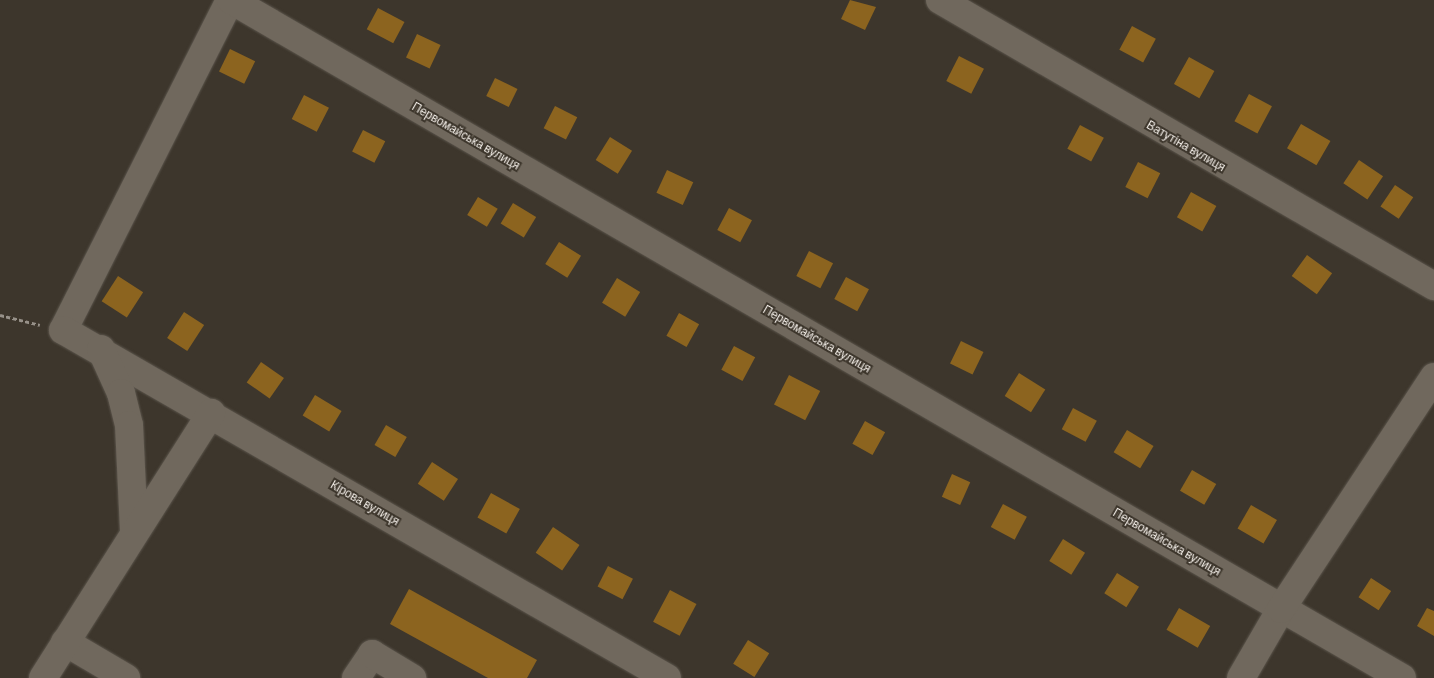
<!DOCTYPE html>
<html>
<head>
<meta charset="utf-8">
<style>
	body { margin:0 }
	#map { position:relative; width:1434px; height:678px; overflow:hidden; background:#3d362c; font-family:Barlow,sans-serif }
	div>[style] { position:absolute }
	.building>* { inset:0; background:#8c641f; transform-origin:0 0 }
	.path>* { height:3px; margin-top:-1.5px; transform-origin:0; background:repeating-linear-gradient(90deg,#979189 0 4px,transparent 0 6.5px) }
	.roads { filter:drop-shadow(0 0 1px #5a544b) drop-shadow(0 0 1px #5a544b) }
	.minor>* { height:28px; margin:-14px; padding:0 14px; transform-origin:14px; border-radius:14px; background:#70685d }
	span { translate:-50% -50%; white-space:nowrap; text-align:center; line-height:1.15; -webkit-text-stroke:4px #3d362c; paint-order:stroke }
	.street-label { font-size:12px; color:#f3eee8 }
</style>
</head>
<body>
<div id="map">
	<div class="building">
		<div style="clip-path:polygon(850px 0,876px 7px,865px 30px,841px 19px)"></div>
		<div style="left:378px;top:8px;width:30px;height:24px;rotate:28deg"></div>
		<div style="left:1132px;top:26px;width:27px;height:27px;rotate:28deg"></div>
		<div style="left:417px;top:34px;width:26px;height:26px;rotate:25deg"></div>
		<div style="left:230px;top:49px;width:28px;height:25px;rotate:26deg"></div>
		<div style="left:959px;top:56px;width:28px;height:28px;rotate:27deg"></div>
		<div style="left:1189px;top:57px;width:29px;height:31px;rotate:29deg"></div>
		<div style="left:495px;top:78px;width:25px;height:20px;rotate:26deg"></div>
		<div style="left:1249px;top:94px;width:26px;height:31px;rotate:28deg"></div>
		<div style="left:304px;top:95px;width:28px;height:27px;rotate:27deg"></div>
		<div style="left:555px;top:106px;width:25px;height:25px;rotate:27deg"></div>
		<div style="left:1301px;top:124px;width:34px;height:28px;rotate:30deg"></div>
		<div style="left:1080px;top:125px;width:27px;height:27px;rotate:28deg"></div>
		<div style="left:363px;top:130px;width:25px;height:24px;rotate:27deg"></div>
		<div style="left:610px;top:137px;width:26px;height:27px;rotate:32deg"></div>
		<div style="left:1359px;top:160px;width:29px;height:28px;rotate:34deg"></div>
		<div style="left:1138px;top:162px;width:25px;height:28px;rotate:27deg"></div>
		<div style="left:667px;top:170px;width:29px;height:25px;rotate:25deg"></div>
		<div style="left:1395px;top:185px;width:22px;height:26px;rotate:34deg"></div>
		<div style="left:1191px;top:192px;width:29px;height:29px;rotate:29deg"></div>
		<div style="left:478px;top:197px;width:23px;height:21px;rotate:31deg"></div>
		<div style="left:513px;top:203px;width:27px;height:24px;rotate:31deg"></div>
		<div style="left:729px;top:208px;width:26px;height:25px;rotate:28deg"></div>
		<div style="left:559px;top:242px;width:26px;height:26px;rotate:32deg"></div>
		<div style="left:809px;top:251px;width:27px;height:28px;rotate:27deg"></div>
		<div style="left:1307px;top:255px;width:31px;height:26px;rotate:36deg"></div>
		<div style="left:118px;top:276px;width:30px;height:30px;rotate:33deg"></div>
		<div style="left:846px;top:277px;width:26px;height:25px;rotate:28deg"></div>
		<div style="left:617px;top:278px;width:27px;height:29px;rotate:31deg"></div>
		<div style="left:184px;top:312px;width:24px;height:31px;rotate:33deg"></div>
		<div style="left:679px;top:313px;width:23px;height:26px;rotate:29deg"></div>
		<div style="left:961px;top:341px;width:25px;height:25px;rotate:26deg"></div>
		<div style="left:734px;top:346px;width:24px;height:27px;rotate:28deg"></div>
		<div style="left:261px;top:362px;width:28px;height:25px;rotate:35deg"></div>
		<div style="left:1019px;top:373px;width:31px;height:27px;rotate:32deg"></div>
		<div style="left:789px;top:375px;width:35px;height:33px;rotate:27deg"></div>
		<div style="left:315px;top:395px;width:31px;height:24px;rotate:31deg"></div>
		<div style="left:1073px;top:408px;width:27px;height:24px;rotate:28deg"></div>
		<div style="left:865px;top:421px;width:23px;height:26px;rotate:29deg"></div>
		<div style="left:386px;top:425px;width:24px;height:23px;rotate:30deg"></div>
		<div style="left:1127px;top:430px;width:31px;height:26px;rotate:31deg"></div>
		<div style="left:432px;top:462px;width:31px;height:26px;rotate:33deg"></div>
		<div style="left:1192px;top:470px;width:28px;height:24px;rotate:30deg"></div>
		<div style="left:952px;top:474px;width:20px;height:25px;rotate:24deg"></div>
		<div style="left:491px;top:493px;width:33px;height:28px;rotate:29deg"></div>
		<div style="left:1003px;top:504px;width:27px;height:26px;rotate:28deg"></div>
		<div style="left:1251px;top:505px;width:30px;height:27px;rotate:30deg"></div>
		<div style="left:553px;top:527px;width:32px;height:31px;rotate:34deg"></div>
		<div style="left:1063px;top:539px;width:26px;height:26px;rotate:32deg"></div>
		<div style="left:608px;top:566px;width:28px;height:23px;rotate:27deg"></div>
		<div style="left:1117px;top:573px;width:26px;height:24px;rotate:32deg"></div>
		<div style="left:1371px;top:578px;width:24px;height:23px;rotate:33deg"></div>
		<div style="clip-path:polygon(409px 589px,537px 660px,527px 678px,488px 678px,390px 624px)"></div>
		<div style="left:670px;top:590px;width:30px;height:36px;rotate:28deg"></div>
		<div style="left:1179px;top:608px;width:36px;height:25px;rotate:30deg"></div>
		<div style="clip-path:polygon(1427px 608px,1434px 611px,1434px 636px,1417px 626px)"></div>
		<div style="left:748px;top:640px;width:25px;height:28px;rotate:32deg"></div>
	</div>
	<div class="path">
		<div style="left:0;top:315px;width:41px;rotate:14deg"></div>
	</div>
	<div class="roads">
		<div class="minor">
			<div style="left:230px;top:0;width:370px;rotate:116.8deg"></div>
			<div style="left:63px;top:330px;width:697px;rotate:29.95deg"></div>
			<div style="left:231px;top:0;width:1353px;rotate:30.07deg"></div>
			<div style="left:940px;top:0;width:571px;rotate:30.07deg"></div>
			<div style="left:101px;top:349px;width:48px;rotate:65.6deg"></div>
			<div style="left:121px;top:393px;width:33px;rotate:76deg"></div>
			<div style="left:129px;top:425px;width:108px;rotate:87.3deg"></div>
			<div style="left:65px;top:642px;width:71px;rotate:30.5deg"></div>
			<div style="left:43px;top:678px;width:314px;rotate:-57.6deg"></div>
			<div style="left:356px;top:678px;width:29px;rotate:-56deg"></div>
			<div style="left:372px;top:654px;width:47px;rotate:31deg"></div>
			<div style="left:1241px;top:678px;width:80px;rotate:-59.9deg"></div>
			<div style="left:1281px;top:609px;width:278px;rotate:-56.6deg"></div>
		</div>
	</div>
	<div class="street-label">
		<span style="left:466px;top:136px;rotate:30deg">Первомайська вулиця</span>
		<span style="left:1186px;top:146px;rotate:30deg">Ватутіна вулиця</span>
		<span style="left:817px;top:339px;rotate:30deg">Первомайська вулиця</span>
		<span style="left:365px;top:503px;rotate:30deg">Кірова вулиця</span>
		<span style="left:1167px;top:542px;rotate:30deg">Первомайська вулиця</span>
	</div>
</div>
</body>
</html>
